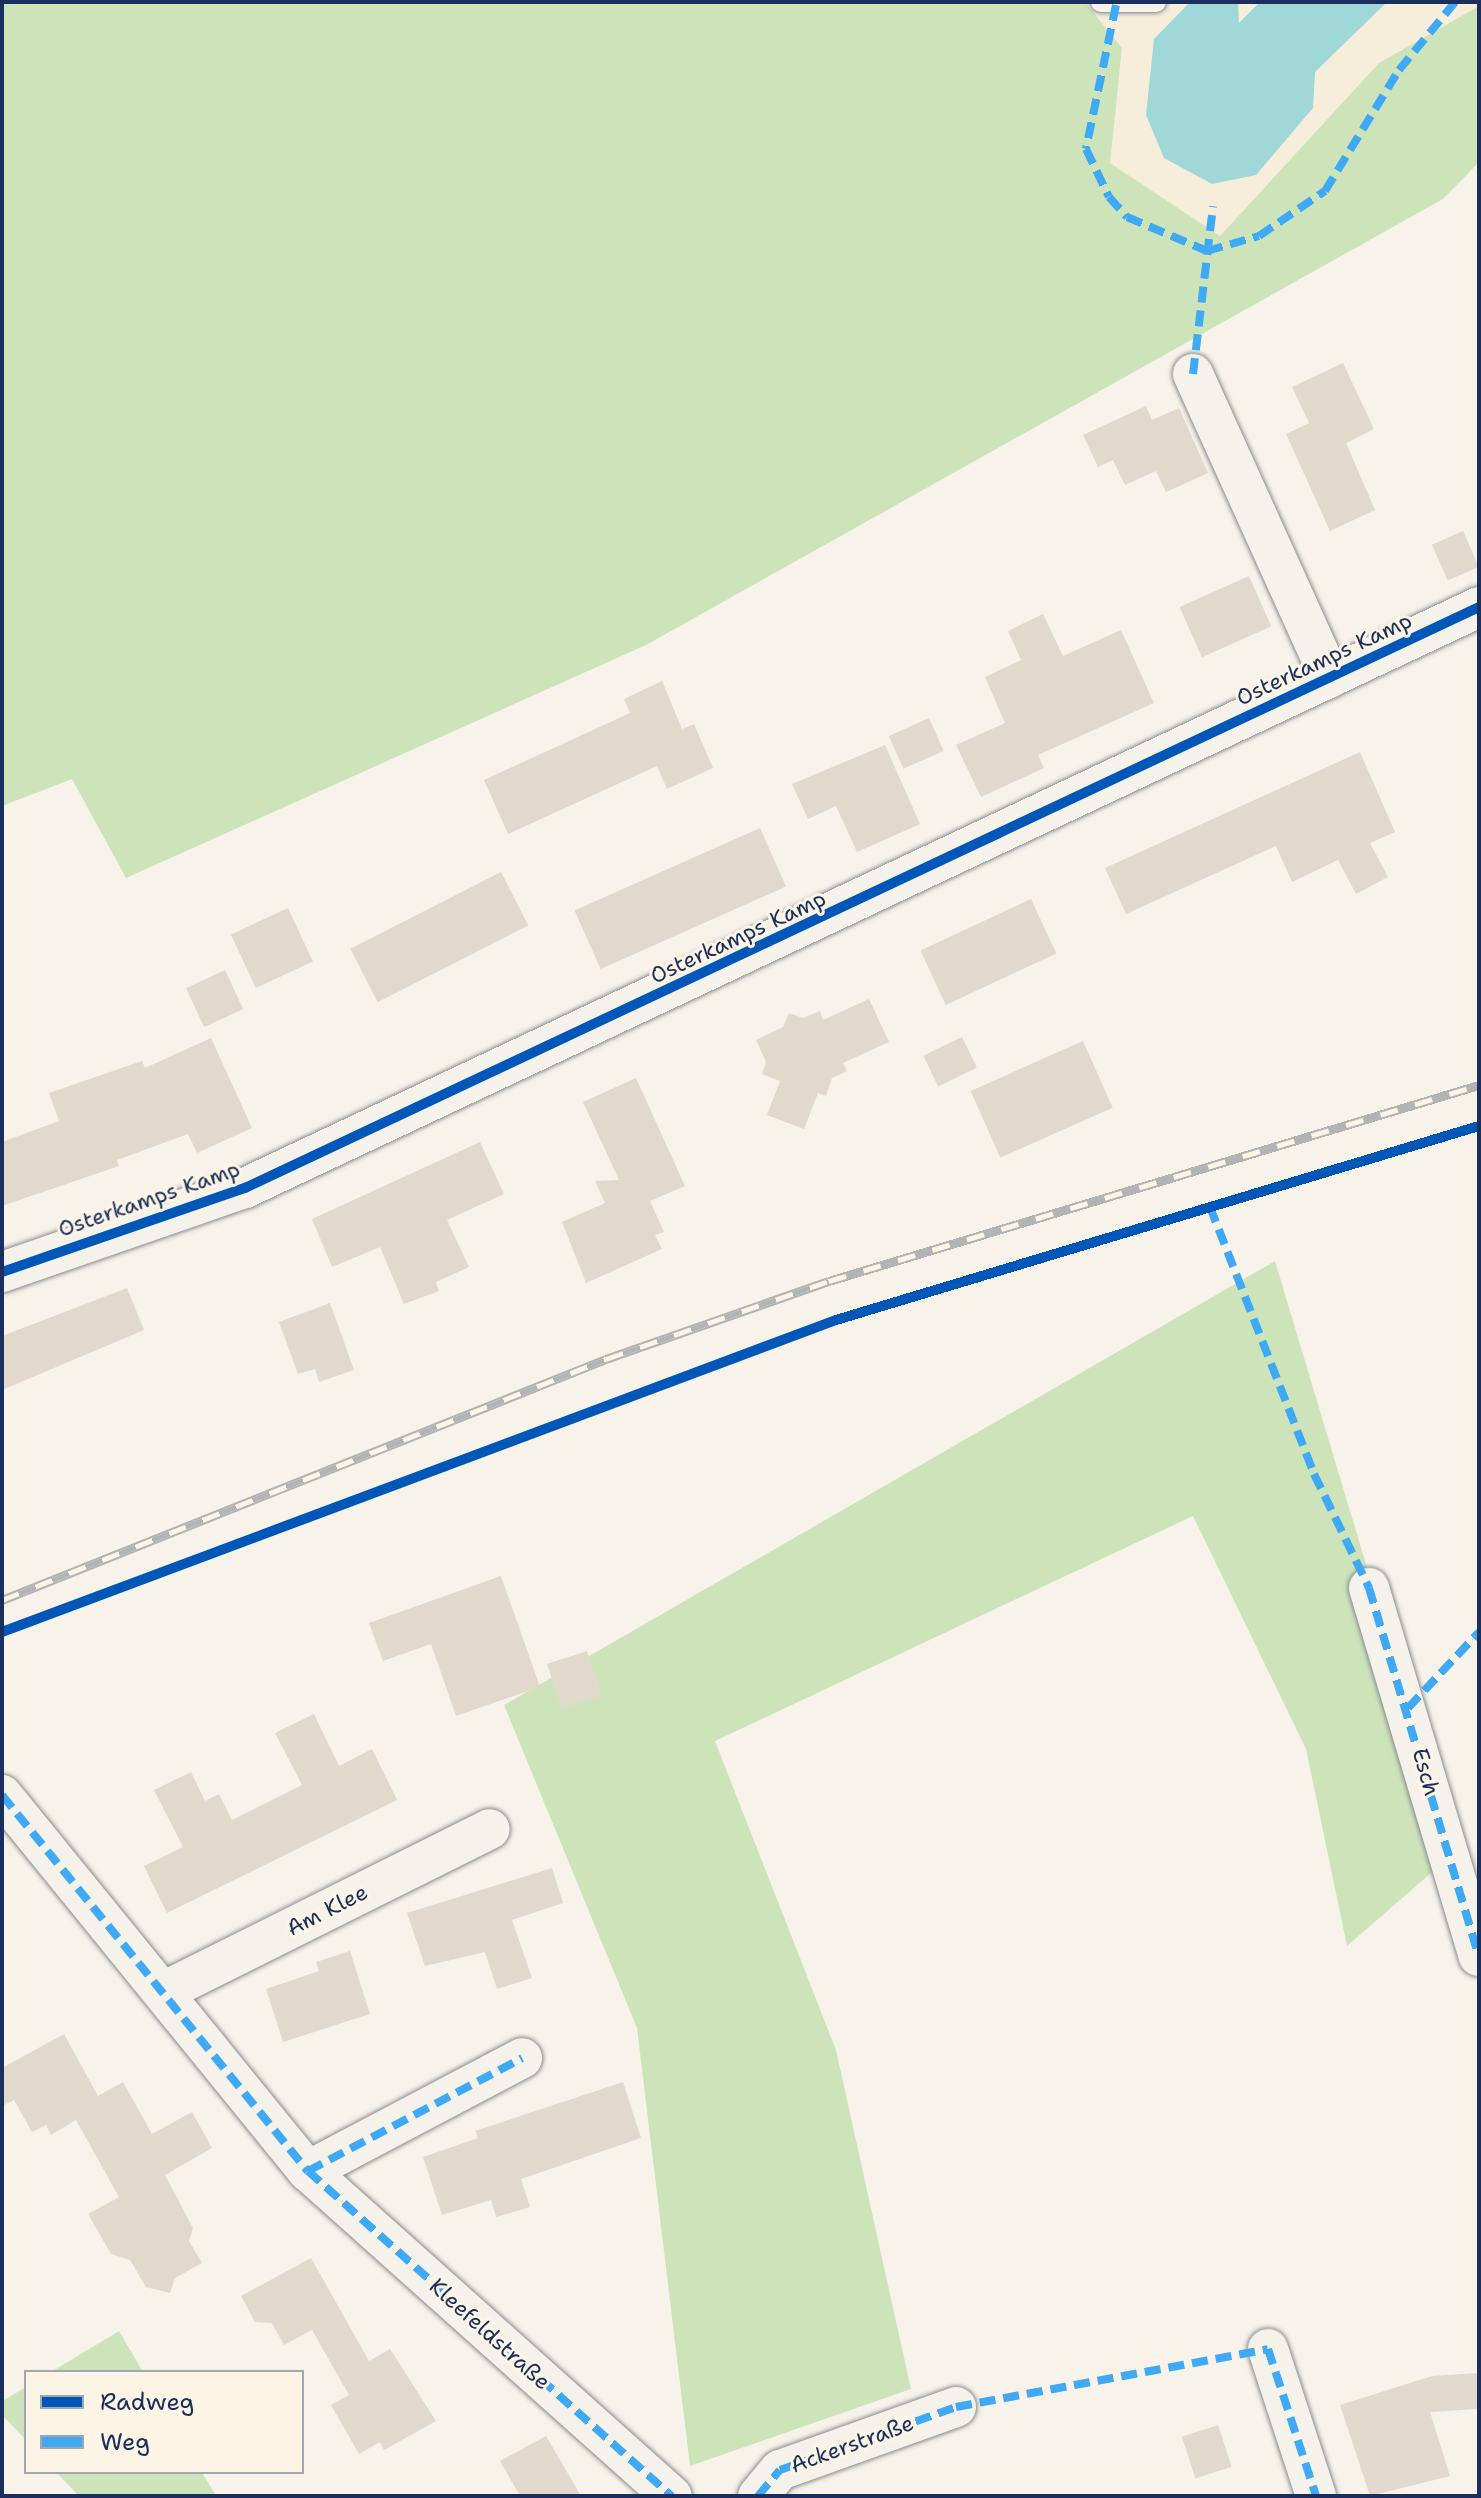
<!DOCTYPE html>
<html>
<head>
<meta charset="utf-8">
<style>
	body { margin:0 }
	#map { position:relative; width:1481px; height:2498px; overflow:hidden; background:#f7f3ea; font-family:"Shantell Sans",sans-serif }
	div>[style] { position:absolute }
	.built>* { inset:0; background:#f6eddb }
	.green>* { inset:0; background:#cde4bb }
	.water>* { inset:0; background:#a0d7d8 }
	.building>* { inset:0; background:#e0d9cc; transform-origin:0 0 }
	.roads { filter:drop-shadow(0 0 2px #8a8c91) drop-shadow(0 0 2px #8a8c91) }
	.service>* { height:20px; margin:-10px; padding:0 10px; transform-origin:10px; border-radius:10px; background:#f5f2ec }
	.minor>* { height:40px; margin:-20px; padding:0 20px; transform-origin:20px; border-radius:20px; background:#f5f2ec }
	.rail>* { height:9px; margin-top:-4.5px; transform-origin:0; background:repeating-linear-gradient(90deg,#fcf5e5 0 18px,#b2b3b4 0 36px); box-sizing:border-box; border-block:2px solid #b2b3b4 }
	.quiet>* { height:8px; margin-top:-4px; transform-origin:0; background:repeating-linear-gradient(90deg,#3fa9f5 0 16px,transparent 0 24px) }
	.cycleway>* { height:10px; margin:-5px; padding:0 5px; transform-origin:5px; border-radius:5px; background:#0057b8 }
	span { translate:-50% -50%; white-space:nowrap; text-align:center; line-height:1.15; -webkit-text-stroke:6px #fcf5e5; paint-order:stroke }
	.street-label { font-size:22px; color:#1b2f5e }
	.frame { position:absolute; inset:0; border:4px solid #1b2f5e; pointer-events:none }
	.legend { position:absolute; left:24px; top:2370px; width:280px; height:104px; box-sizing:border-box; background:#fcf5e5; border:2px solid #a2a6af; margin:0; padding:10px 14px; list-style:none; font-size:24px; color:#1b2f5e }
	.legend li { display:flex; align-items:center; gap:16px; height:40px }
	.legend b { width:40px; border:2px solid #a2a6af }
</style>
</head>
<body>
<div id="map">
	<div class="built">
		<div style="clip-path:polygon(1085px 2px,1479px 2px,1479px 6px,1379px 63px,1220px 236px,1109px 163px,1122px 48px)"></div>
	</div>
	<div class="green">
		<div style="clip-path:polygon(2px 2px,1085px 2px,1122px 48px,1110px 163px,1220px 236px,1379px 63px,1479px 6px,1479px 162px,1443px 199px,646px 645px,126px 878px,72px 779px,2px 806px)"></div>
		<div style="clip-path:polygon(1275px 1261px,1453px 1854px,1347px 1946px,1306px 1749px,1193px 1516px,715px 1741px,836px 2050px,911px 2389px,690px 2466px,637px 2028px,504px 1705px)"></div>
		<div style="clip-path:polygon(119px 2331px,143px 2372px,51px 2372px)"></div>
		<div style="clip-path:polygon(26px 2387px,26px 2440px,2px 2415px,2px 2401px)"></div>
		<div style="clip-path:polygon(56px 2472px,202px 2472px,216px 2496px,79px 2496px)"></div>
	</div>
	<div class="water">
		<div style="clip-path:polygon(1190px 2px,1238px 2px,1239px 23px,1260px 2px,1387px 2px,1315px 72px,1313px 108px,1256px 175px,1212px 184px,1164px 158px,1146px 115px,1154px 39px)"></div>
	</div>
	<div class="building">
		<div style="clip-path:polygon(1343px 363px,1374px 429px,1346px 443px,1375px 510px,1330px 531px,1286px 434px,1309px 423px,1292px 387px)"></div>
		<div style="clip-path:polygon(1146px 406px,1152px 420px,1179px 408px,1208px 473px,1166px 492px,1156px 471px,1125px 485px,1113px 460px,1098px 467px,1083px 435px)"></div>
		<div style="left:1463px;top:531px;width:39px;height:34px;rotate:66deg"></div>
		<div style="left:1249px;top:576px;width:55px;height:76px;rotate:66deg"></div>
		<div style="clip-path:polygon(1043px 614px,1063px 656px,1121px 630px,1154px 703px,1038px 755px,1044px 768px,981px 797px,956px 745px,1005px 723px,985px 677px,1021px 660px,1008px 631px)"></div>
		<div style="clip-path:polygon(662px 681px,682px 729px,694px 724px,713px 768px,667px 789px,657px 766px,508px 834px,484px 780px,630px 713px,624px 699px)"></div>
		<div style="left:929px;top:718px;width:36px;height:44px;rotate:66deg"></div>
		<div style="clip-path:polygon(885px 745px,920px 824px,857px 852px,836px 806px,808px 819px,792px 784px)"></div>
		<div style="clip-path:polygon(1360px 752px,1395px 832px,1370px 843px,1388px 877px,1356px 894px,1338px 860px,1292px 882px,1276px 846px,1126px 914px,1105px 868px)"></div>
		<div style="left:760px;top:828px;width:64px;height:203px;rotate:66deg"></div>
		<div style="left:501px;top:872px;width:60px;height:169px;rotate:63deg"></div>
		<div style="left:1031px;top:899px;width:60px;height:122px;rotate:65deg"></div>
		<div style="left:288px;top:908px;width:59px;height:63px;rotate:65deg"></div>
		<div style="left:225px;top:970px;width:43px;height:43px;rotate:65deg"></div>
		<div style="clip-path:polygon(869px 999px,889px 1042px,843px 1063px,847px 1071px,832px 1078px,826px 1096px,818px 1093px,804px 1129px,767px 1115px,780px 1081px,762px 1074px,766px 1062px,756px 1040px,783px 1027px,789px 1013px,803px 1018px,820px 1011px,823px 1020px)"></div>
		<div style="left:962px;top:1037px;width:34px;height:43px;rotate:64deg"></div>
		<div style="clip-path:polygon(211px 1038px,252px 1128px,197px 1153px,188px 1134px,117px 1160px,119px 1166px,2px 1206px,2px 1142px,59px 1121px,49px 1093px,142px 1061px,145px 1068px)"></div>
		<div style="left:1083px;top:1041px;width:73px;height:123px;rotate:66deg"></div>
		<div style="clip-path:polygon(636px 1078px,685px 1186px,650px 1201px,664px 1232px,655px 1235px,662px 1249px,586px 1283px,562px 1222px,605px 1203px,595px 1181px,619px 1180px,583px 1102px)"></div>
		<div style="clip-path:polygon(480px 1142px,504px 1194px,447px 1220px,469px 1267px,436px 1282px,439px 1291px,404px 1304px,380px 1247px,332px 1267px,312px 1219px)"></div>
		<div style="clip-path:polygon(127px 1288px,144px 1330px,2px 1390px,2px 1336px)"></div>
		<div style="clip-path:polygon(330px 1303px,354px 1370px,319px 1382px,315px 1369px,298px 1374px,279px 1322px)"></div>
		<div style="clip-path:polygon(501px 1576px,540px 1687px,456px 1716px,431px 1644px,383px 1661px,369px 1623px)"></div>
		<div style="left:587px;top:1651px;width:47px;height:42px;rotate:72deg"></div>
		<div style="clip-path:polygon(314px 1714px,339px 1766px,372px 1749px,397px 1800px,167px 1913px,144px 1866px,183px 1847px,154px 1790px,191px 1772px,205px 1801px,219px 1794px,232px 1820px,302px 1785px,275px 1733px)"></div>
		<div style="clip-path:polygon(552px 1868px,563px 1903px,512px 1920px,532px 1978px,497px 1989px,485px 1952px,425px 1966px,407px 1913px)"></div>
		<div style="clip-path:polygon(350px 1951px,370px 2014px,283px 2042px,266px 1989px,319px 1971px,316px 1962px)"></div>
		<div style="clip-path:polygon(64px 2034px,98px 2096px,123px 2082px,152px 2134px,192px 2112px,212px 2148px,165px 2175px,193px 2228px,189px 2241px,202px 2263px,175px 2278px,170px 2293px,146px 2287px,130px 2260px,111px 2254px,88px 2214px,119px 2197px,76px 2120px,51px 2135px,46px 2125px,32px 2132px,14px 2100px,2px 2106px,2px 2068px)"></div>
		<div style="clip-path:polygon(623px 2082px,641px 2138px,521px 2179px,530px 2207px,496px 2217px,491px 2200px,442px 2215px,423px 2157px,478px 2138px,475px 2131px)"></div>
		<div style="clip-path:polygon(311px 2258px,369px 2361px,390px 2349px,436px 2421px,384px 2450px,380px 2442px,359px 2454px,331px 2405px,349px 2395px,312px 2330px,284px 2345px,272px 2323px,255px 2322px,241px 2296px)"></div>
		<div style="clip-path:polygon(1479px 2373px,1479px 2409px,1430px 2412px,1450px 2476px,1370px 2496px,1340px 2405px,1432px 2376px)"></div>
		<div style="left:1218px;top:2425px;width:44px;height:38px;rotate:72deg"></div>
		<div style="clip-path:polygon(546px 2436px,556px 2453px,581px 2496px,520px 2496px,500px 2461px)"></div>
	</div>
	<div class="roads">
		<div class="service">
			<div style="left:1101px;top:2px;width:55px"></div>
		</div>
		<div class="minor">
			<div style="left:1193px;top:374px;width:333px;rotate:65.7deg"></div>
			<div style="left:2px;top:1272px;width:257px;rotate:-19.1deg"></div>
			<div style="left:245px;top:1188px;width:1364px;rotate:-25.21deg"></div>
			<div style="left:1369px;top:1588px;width:384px;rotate:73.4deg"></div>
			<div style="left:2px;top:1795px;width:485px;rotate:50.9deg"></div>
			<div style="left:308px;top:2171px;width:488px;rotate:41.8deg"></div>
			<div style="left:163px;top:1992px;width:365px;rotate:-26.5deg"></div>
			<div style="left:308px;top:2171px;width:242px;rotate:-27.8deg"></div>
			<div style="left:1268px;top:2349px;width:155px;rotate:71.9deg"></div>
			<div style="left:758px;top:2496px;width:34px;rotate:-50deg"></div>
			<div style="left:780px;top:2470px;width:187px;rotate:-19.7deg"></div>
		</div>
	</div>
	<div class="rail">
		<div style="left:2px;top:1600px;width:650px;rotate:-21.75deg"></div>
		<div style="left:606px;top:1359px;width:236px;rotate:-19.3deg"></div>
		<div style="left:829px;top:1281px;width:679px;rotate:-16.78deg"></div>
	</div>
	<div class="quiet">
		<div style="left:1116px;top:5px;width:147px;rotate:101.8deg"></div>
		<div style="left:1086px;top:149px;width:53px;rotate:64.4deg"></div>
		<div style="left:1109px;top:197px;width:27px;rotate:48deg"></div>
		<div style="left:1127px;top:217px;width:87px;rotate:23deg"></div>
		<div style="left:1207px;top:251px;width:54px;rotate:-16.1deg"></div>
		<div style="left:1259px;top:236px;width:80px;rotate:-34.3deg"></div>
		<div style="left:1325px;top:191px;width:142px;rotate:-58.6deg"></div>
		<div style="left:1399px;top:70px;width:88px;rotate:-50.5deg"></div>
		<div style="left:1193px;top:374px;width:169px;rotate:-83.2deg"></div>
		<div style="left:1210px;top:1207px;width:287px;rotate:68.7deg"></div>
		<div style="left:1314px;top:1474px;width:127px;rotate:64.2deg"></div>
		<div style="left:1369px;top:1588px;width:384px;rotate:73.4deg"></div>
		<div style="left:1408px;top:1708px;width:104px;rotate:-46.9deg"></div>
		<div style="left:2px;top:1795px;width:485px;rotate:50.9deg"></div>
		<div style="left:308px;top:2171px;width:488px;rotate:41.8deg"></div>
		<div style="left:308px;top:2171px;width:242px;rotate:-27.8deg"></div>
		<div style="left:758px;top:2496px;width:34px;rotate:-50deg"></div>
		<div style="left:780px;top:2470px;width:187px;rotate:-19.7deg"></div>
		<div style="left:956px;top:2407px;width:317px;rotate:-10.5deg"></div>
		<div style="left:1268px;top:2349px;width:155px;rotate:71.9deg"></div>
	</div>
	<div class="cycleway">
		<div style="left:2px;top:1272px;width:257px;rotate:-19.1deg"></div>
		<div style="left:245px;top:1188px;width:1364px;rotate:-25.21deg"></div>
		<div style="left:2px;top:1632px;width:890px;rotate:-20.51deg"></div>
		<div style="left:836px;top:1320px;width:672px;rotate:-16.79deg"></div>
	</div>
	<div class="street-label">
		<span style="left:1324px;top:659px;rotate:-25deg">Osterkamps Kamp</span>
		<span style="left:738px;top:937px;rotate:-25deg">Osterkamps Kamp</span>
		<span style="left:149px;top:1199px;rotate:-19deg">Osterkamps Kamp</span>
		<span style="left:1426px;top:1772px;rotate:74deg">Esch</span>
		<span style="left:327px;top:1910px;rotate:-27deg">Am Klee</span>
		<span style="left:490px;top:2334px;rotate:42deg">Kleefeldstraße</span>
		<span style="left:852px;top:2444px;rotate:-20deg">Ackerstraße</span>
	</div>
	<div class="frame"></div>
	<ul class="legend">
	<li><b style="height:10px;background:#0057b8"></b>Radweg</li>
	<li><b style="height:10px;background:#3fa9f5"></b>Weg</li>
	</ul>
</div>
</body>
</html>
